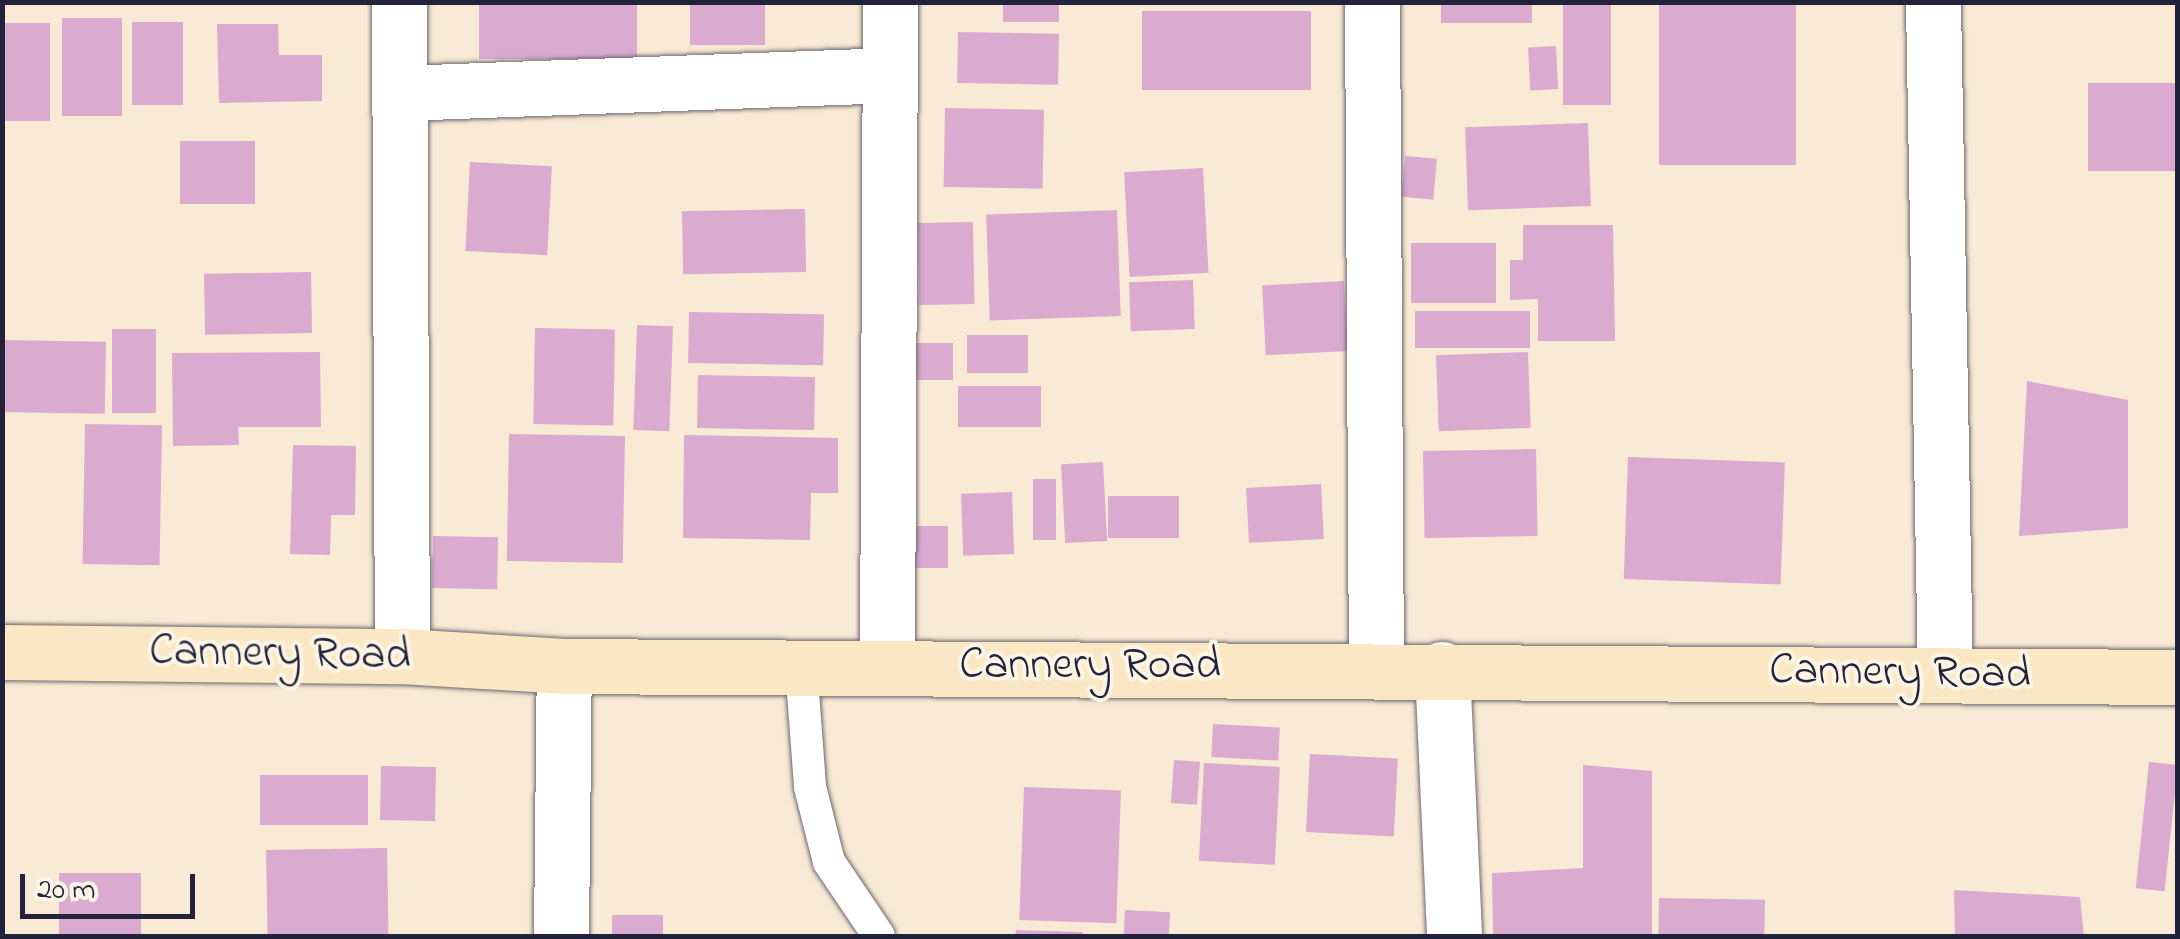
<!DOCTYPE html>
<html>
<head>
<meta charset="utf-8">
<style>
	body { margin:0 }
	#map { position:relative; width:2180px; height:939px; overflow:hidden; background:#f8ead4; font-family:"Indie Flower",sans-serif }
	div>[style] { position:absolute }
	.building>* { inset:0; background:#daaacf; transform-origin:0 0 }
	.roads { filter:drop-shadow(0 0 2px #6d6871) drop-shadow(0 0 2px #6d6871) }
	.lane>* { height:32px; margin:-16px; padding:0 16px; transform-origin:16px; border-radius:16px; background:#fff }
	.street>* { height:55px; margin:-27.5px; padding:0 27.5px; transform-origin:27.5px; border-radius:27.5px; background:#fff }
	.secondary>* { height:55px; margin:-27.5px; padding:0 27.5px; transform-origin:27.5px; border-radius:27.5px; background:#fae7c3 }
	span { translate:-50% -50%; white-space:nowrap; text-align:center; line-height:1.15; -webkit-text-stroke:8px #fcf5e5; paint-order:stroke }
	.street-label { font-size:45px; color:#22223b }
	.frame { position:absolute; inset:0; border:5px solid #22223b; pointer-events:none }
	.scale { position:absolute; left:20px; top:874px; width:175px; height:45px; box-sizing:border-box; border:5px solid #22223b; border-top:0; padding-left:12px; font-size:30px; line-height:35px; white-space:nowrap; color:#22223b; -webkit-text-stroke:8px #fcf5e5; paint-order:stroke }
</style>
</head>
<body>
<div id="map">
	<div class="building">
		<div style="left:479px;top:2px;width:158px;height:57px"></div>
		<div style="left:690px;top:2px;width:75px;height:43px"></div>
		<div style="left:1003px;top:2px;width:56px;height:20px"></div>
		<div style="left:1441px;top:2px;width:91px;height:21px"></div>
		<div style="left:1563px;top:2px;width:48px;height:103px"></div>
		<div style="left:1659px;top:2px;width:137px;height:163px"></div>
		<div style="left:1142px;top:11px;width:169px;height:79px"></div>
		<div style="left:62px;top:18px;width:60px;height:98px"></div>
		<div style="left:132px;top:22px;width:51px;height:83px"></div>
		<div style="left:2px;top:23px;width:48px;height:98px"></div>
		<div style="clip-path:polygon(217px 24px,278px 24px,279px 55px,322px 55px,322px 101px,219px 103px)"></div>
		<div style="left:958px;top:32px;width:101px;height:51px;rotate:1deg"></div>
		<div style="left:1556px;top:46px;width:43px;height:28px;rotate:87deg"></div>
		<div style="left:2178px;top:83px;width:88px;height:90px;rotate:90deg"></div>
		<div style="left:945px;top:108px;width:99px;height:79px;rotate:1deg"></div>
		<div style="left:1588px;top:123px;width:83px;height:123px;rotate:88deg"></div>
		<div style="left:180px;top:141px;width:75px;height:63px"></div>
		<div style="left:1405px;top:156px;width:32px;height:41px;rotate:5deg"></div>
		<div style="left:470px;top:162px;width:82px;height:89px;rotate:3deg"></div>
		<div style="left:1203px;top:168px;width:105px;height:79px;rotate:87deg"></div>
		<div style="left:805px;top:209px;width:63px;height:123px;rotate:89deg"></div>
		<div style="left:1117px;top:210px;width:106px;height:131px;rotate:88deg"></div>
		<div style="left:973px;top:222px;width:82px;height:55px;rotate:89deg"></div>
		<div style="clip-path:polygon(1523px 225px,1613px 225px,1615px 341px,1538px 341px,1538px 299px,1510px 300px,1510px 260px,1523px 260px)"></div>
		<div style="left:1411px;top:243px;width:85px;height:60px"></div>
		<div style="left:311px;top:272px;width:61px;height:107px;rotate:89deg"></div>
		<div style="left:1193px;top:280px;width:49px;height:64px;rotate:88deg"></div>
		<div style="left:1344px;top:281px;width:70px;height:82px;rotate:87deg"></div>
		<div style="left:1415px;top:311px;width:115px;height:37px"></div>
		<div style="left:689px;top:312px;width:135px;height:51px;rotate:1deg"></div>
		<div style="left:637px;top:325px;width:36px;height:105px;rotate:2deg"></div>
		<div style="left:535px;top:328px;width:80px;height:96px;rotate:1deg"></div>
		<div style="left:112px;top:329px;width:44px;height:84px"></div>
		<div style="left:967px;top:335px;width:61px;height:38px"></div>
		<div style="left:2px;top:340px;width:104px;height:72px;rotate:1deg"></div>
		<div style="left:900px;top:343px;width:53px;height:37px"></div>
		<div style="clip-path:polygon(320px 352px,321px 427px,238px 427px,239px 445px,173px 446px,172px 353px)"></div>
		<div style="left:1528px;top:352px;width:76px;height:92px;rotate:88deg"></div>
		<div style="left:698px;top:375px;width:117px;height:53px;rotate:1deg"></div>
		<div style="clip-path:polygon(2027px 381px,2128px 400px,2128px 528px,2019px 536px)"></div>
		<div style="left:1041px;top:386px;width:41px;height:83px;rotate:90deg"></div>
		<div style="left:85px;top:424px;width:77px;height:140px;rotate:1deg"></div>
		<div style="left:509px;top:434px;width:116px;height:127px;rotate:1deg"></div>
		<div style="clip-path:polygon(684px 435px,838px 438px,838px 493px,811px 493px,810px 540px,683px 538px)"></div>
		<div style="clip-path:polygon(293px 445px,356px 446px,355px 515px,331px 515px,330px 555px,290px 554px)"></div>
		<div style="left:1536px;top:449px;width:87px;height:113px;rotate:89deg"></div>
		<div style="left:1628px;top:457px;width:157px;height:122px;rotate:2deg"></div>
		<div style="left:1103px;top:462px;width:79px;height:42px;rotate:87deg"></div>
		<div style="left:1033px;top:479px;width:23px;height:61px"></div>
		<div style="left:1321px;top:484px;width:55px;height:75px;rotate:87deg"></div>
		<div style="left:1012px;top:492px;width:62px;height:51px;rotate:88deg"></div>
		<div style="left:1108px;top:496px;width:71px;height:42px"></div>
		<div style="left:910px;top:526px;width:38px;height:42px"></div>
		<div style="left:433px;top:536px;width:65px;height:52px;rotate:1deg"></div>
		<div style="left:1213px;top:724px;width:67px;height:33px;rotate:3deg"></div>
		<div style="left:1310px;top:754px;width:88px;height:78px;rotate:3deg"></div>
		<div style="left:1174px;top:760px;width:26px;height:43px;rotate:4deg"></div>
		<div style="left:2149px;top:762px;width:29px;height:127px;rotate:6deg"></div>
		<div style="left:1204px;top:763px;width:76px;height:98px;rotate:3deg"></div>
		<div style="clip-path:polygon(1583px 765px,1652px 771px,1652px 936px,1493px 936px,1492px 873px,1583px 868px)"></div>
		<div style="left:381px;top:766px;width:55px;height:54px;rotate:1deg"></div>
		<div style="left:260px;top:775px;width:108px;height:50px"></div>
		<div style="left:1024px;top:787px;width:97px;height:133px;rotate:2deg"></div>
		<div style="left:387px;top:848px;width:88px;height:121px;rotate:89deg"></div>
		<div style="left:59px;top:873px;width:82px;height:63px"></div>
		<div style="clip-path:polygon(1954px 890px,2080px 897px,2084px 936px,1955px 936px)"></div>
		<div style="left:1659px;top:898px;width:106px;height:38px;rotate:1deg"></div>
		<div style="left:1125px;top:910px;width:45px;height:26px;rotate:3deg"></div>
		<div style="left:612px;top:915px;width:51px;height:21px"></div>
		<div style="clip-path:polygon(1016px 930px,1083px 932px,1083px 936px,1015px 936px)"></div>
	</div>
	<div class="roads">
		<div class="lane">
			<div style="left:801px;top:666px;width:121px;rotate:85.7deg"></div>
			<div style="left:810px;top:787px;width:77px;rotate:75.8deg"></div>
			<div style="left:829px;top:862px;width:89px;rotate:56deg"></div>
		</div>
		<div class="street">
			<div style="left:399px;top:2px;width:654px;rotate:89.74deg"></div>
			<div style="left:1372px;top:2px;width:666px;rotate:89.66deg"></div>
			<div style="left:1933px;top:2px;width:673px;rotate:88.98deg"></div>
			<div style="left:401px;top:93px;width:488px;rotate:-2.1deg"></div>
			<div style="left:887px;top:667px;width:665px;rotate:-89.74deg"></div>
			<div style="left:1442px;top:669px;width:267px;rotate:87.4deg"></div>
			<div style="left:561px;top:936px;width:270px;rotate:-89.4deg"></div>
		</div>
		<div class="secondary">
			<div style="left:2px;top:652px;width:400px;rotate:0.6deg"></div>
			<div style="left:402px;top:656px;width:162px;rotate:3.5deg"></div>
			<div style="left:564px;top:666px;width:1614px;rotate:0.39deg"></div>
		</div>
	</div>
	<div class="street-label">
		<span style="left:280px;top:655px;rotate:1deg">Cannery Road</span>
		<span style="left:1090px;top:667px">Cannery Road</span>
		<span style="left:1900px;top:674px;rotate:1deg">Cannery Road</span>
	</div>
	<div class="frame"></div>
	<div class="scale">20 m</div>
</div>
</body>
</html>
